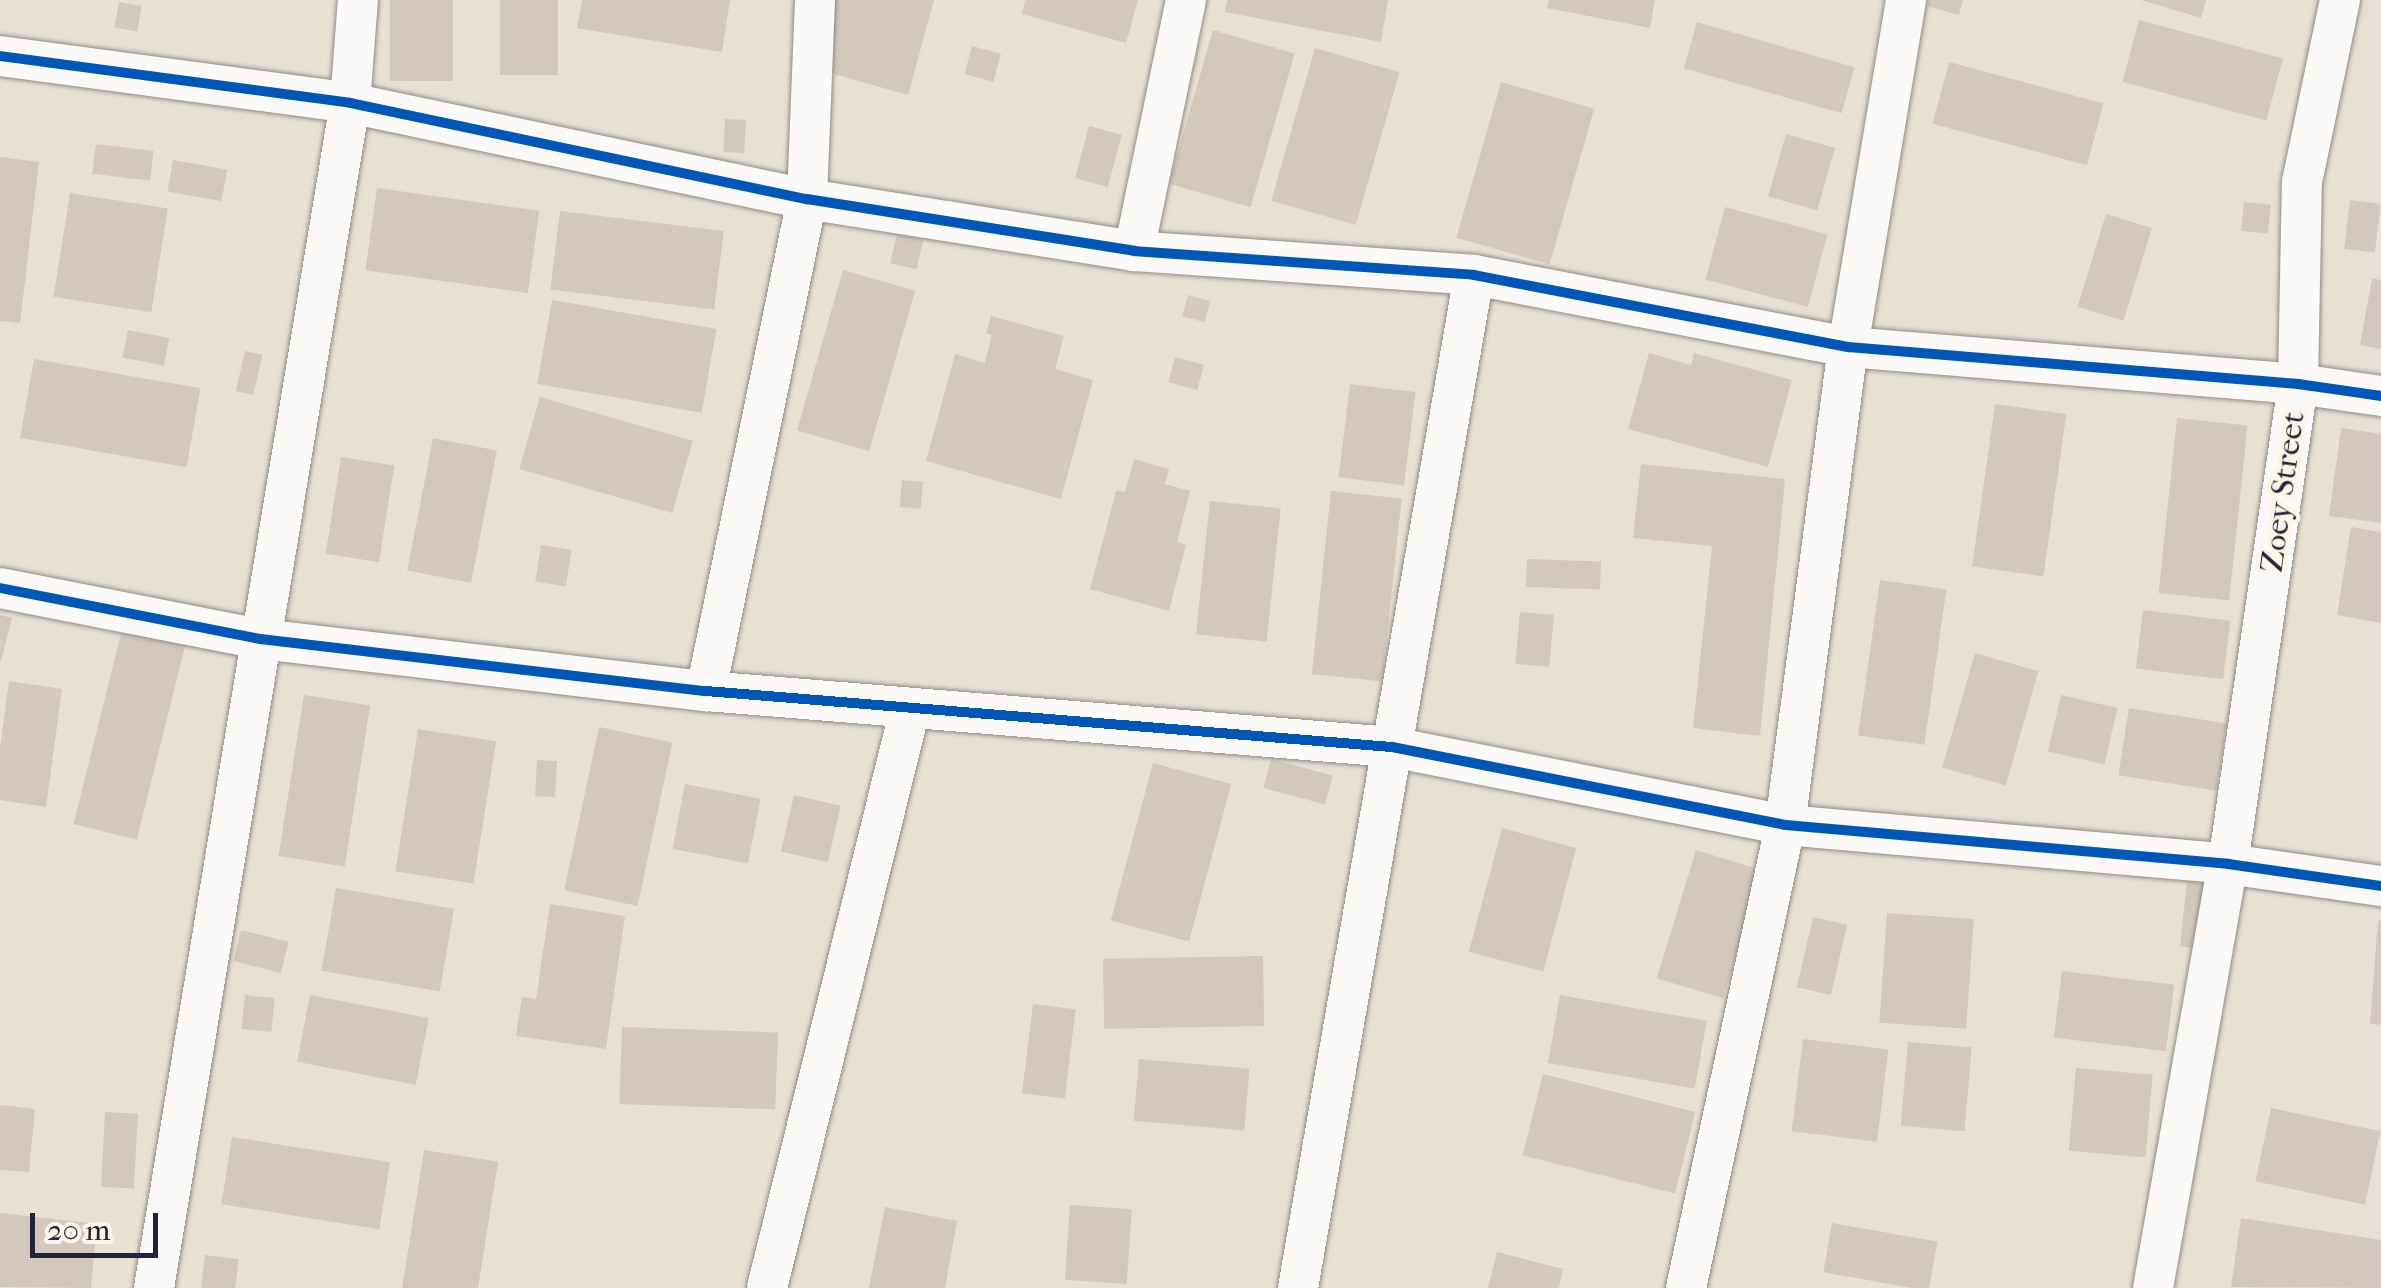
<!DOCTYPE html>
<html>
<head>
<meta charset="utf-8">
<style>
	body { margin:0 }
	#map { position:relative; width:2381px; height:1288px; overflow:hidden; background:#e8e0d1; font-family:"IM FELL French Canon",serif }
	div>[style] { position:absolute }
	.building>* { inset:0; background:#d4c8bc; transform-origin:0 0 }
	.roads { filter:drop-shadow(0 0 2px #8e8b87) drop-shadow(0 0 2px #8e8b87) }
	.minor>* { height:40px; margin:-20px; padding:0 20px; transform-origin:20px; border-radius:20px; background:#fcfaf8 }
	.cycleway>* { height:10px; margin:-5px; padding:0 5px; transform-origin:5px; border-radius:5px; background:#0057b8 }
	span { translate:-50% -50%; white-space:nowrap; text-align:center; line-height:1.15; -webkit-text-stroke:9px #fcf5e5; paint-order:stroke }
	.street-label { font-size:32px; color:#22223b }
	.scale { position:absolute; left:30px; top:1213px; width:128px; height:45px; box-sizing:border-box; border:5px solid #22223b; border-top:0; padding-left:12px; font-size:30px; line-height:35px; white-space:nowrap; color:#22223b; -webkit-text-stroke:8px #fcf5e5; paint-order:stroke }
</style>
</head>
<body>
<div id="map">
	<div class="building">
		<div style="left:390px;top:0;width:63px;height:81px"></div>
		<div style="left:500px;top:0;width:58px;height:75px"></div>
		<div style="clip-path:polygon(582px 0,730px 0,722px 52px,577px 28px)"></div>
		<div style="clip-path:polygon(827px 0,934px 0,908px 95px,809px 67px)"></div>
		<div style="clip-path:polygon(1025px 0,1138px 0,1126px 43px,1022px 14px)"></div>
		<div style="clip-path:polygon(1227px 0,1388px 0,1381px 42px,1225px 12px)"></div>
		<div style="clip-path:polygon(1549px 0,1655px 0,1650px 28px,1547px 8px)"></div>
		<div style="clip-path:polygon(1929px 0,1963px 0,1959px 15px,1927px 6px)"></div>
		<div style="clip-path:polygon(2141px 0,2206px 0,2201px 18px)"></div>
		<div style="left:119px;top:2px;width:23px;height:26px;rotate:10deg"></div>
		<div style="left:2139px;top:20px;width:149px;height:64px;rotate:15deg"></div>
		<div style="left:1697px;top:22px;width:164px;height:48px;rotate:16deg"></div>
		<div style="left:1213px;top:30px;width:85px;height:160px;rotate:16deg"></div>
		<div style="left:972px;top:46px;width:30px;height:29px;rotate:15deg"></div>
		<div style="left:1315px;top:48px;width:88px;height:159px;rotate:16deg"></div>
		<div style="left:1949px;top:62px;width:160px;height:64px;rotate:15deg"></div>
		<div style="left:1501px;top:82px;width:97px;height:162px;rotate:16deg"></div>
		<div style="left:725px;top:119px;width:21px;height:33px;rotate:3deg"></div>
		<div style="left:1089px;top:126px;width:34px;height:54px;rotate:15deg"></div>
		<div style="left:1786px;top:134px;width:51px;height:65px;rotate:16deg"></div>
		<div style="left:96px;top:144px;width:58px;height:30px;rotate:7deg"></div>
		<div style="clip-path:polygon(0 157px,39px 162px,20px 323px,0 321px)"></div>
		<div style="left:173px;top:160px;width:55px;height:32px;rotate:10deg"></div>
		<div style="left:377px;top:188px;width:164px;height:83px;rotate:8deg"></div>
		<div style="left:70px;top:193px;width:99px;height:105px;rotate:9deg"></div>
		<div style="left:2350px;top:200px;width:31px;height:49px;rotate:7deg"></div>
		<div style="left:2244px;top:202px;width:27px;height:29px;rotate:6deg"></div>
		<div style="left:1725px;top:207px;width:106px;height:75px;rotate:15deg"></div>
		<div style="left:560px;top:211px;width:165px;height:79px;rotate:7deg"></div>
		<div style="left:2106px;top:214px;width:48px;height:97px;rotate:17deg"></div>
		<div style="left:897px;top:234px;width:27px;height:30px;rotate:13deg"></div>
		<div style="left:843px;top:270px;width:75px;height:167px;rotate:16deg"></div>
		<div style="clip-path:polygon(2372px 278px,2381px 280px,2381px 349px,2360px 345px)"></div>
		<div style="left:1188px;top:295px;width:23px;height:22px;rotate:15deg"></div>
		<div style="left:552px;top:300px;width:167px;height:85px;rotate:10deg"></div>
		<div style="clip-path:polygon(991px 316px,1064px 336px,1055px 369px,1093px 380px,1061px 499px,926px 461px,955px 354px,985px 363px,992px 335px,986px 333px)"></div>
		<div style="left:128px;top:330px;width:42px;height:28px;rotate:11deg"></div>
		<div style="left:245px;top:351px;width:18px;height:41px;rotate:13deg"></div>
		<div style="clip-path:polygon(1649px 353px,1691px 365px,1694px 353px,1792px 380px,1768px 467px,1628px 429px)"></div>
		<div style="left:1175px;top:357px;width:30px;height:26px;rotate:15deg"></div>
		<div style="left:34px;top:359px;width:169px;height:80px;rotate:10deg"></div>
		<div style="left:1350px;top:384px;width:66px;height:94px;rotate:7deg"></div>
		<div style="left:540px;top:397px;width:159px;height:75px;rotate:16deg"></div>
		<div style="left:1995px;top:404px;width:72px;height:164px;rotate:8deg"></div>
		<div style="left:2177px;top:418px;width:71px;height:176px;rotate:6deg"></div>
		<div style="clip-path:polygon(2341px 428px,2381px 434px,2381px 523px,2329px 516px)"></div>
		<div style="left:433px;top:438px;width:65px;height:135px;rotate:11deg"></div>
		<div style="left:341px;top:457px;width:54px;height:98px;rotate:9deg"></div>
		<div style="clip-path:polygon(1134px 459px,1169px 469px,1165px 484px,1190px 491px,1177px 542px,1186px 545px,1169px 611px,1090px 589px,1116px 491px,1125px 492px)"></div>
		<div style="clip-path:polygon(1641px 464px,1785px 479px,1760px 736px,1693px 728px,1712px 546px,1633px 538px)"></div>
		<div style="left:902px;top:480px;width:21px;height:27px;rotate:5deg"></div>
		<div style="left:1331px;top:491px;width:71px;height:184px;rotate:6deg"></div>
		<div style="left:1210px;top:501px;width:71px;height:134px;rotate:6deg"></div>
		<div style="clip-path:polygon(2351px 527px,2381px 532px,2381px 623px,2337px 615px)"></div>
		<div style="left:541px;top:545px;width:31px;height:37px;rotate:9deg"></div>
		<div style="left:1527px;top:559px;width:74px;height:28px;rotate:2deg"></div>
		<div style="left:1880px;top:580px;width:67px;height:157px;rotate:8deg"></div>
		<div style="left:2143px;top:610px;width:88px;height:59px;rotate:7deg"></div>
		<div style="left:1520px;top:612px;width:34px;height:52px;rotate:5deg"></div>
		<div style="clip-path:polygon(0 615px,12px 618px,1px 661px,0 661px)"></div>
		<div style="left:122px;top:630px;width:65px;height:200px;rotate:14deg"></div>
		<div style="left:1975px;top:653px;width:66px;height:119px;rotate:16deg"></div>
		<div style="clip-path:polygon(9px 681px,62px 689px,46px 807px,0 800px,0 748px)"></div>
		<div style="left:304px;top:695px;width:67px;height:163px;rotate:9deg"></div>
		<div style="left:2061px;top:695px;width:58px;height:58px;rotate:13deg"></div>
		<div style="left:2129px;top:708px;width:99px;height:68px;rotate:9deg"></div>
		<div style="left:599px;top:727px;width:75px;height:167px;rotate:12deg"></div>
		<div style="left:418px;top:729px;width:79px;height:144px;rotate:9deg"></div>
		<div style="left:1271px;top:759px;width:64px;height:30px;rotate:15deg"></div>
		<div style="left:537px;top:760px;width:20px;height:36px;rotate:3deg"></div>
		<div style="left:1153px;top:763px;width:81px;height:163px;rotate:15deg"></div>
		<div style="left:685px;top:784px;width:77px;height:66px;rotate:11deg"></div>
		<div style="left:794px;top:795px;width:48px;height:58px;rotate:13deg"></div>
		<div style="left:1502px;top:828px;width:77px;height:128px;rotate:15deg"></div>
		<div style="left:1696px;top:850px;width:69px;height:134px;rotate:17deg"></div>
		<div style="left:2188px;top:872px;width:29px;height:75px;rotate:6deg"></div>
		<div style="left:336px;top:888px;width:120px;height:84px;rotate:10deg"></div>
		<div style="clip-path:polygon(550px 904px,625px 916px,606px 1049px,516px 1036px,522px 997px,536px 999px)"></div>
		<div style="left:1887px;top:913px;width:87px;height:110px;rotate:4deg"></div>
		<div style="left:1813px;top:917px;width:35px;height:72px;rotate:13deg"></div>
		<div style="clip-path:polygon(2378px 921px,2381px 921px,2381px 1025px,2370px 1024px)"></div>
		<div style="left:241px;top:930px;width:49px;height:32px;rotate:14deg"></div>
		<div style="left:1263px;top:956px;width:70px;height:160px;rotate:89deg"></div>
		<div style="left:2062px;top:971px;width:113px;height:67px;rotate:7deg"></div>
		<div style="left:245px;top:995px;width:30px;height:34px;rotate:6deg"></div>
		<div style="left:310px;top:995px;width:121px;height:68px;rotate:11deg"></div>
		<div style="left:1560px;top:995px;width:149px;height:69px;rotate:10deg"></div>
		<div style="left:1033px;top:1004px;width:43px;height:90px;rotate:7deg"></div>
		<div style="left:622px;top:1027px;width:156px;height:77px;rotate:2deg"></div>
		<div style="left:1803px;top:1039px;width:86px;height:93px;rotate:7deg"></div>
		<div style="left:1908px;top:1042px;width:64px;height:84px;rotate:5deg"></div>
		<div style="left:1139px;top:1059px;width:111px;height:62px;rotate:5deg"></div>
		<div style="left:2076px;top:1068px;width:77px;height:83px;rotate:5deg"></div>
		<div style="left:1543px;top:1074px;width:157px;height:84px;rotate:14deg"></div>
		<div style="clip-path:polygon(0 1105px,35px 1109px,29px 1172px,0 1170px)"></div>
		<div style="left:2271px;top:1108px;width:112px;height:75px;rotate:12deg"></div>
		<div style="left:105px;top:1112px;width:33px;height:75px;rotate:3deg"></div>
		<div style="left:232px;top:1137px;width:160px;height:68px;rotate:9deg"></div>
		<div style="left:424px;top:1150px;width:75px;height:140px;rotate:9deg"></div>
		<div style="left:1070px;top:1205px;width:62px;height:75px;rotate:4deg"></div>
		<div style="clip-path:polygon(885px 1207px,957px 1221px,945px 1288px,869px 1288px)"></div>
		<div style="clip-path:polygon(0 1213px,97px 1224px,91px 1288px,0 1287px)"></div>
		<div style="clip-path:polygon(2241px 1218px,2381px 1240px,2381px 1288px,2231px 1287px)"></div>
		<div style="left:1832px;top:1223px;width:107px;height:50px;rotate:10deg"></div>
		<div style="clip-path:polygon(1497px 1252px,1563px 1269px,1559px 1288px,1488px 1288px)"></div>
		<div style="left:205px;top:1255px;width:34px;height:33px;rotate:7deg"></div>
	</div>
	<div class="roads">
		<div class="minor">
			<div style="left:0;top:56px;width:353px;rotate:7.6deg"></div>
			<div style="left:350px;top:103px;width:467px;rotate:11.9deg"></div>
			<div style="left:807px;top:199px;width:331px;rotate:9deg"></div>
			<div style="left:1134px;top:251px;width:341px;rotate:4deg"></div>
			<div style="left:1474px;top:275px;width:381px;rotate:10.9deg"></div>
			<div style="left:1848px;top:347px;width:452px;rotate:4.7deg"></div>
			<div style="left:2298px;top:384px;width:84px;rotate:8.2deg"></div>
			<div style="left:1134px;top:251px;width:256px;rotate:-78.3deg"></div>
			<div style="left:0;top:588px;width:266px;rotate:11.1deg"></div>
			<div style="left:261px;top:639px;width:448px;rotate:6.7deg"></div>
			<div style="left:706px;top:691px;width:688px;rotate:4.67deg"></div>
			<div style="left:1392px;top:747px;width:401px;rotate:11.2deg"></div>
			<div style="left:1785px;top:825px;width:445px;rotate:5deg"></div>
			<div style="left:2228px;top:864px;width:155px;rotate:8.2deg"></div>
			<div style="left:706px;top:691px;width:502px;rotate:-78.4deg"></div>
			<div style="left:807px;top:199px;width:199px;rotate:-87.7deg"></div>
			<div style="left:154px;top:1288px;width:1201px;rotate:-80.61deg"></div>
			<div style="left:350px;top:103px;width:103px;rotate:-85.6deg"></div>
			<div style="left:767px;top:1288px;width:596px;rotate:-76.13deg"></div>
			<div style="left:1298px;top:1288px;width:1028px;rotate:-80.14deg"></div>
			<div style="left:1686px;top:1288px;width:473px;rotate:-77.9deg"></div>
			<div style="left:1785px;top:825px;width:482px;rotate:-82.5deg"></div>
			<div style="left:1848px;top:347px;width:352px;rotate:-80.5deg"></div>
			<div style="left:2153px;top:1288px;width:431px;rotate:-80deg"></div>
			<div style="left:2228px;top:864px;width:485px;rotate:-81.7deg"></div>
			<div style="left:2298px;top:384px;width:202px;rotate:-88.9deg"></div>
			<div style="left:2302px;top:182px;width:186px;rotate:-78.2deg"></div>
		</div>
	</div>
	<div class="cycleway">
		<div style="left:0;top:56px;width:353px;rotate:7.6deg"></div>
		<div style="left:350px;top:103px;width:467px;rotate:11.9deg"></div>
		<div style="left:807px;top:199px;width:331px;rotate:9deg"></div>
		<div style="left:1134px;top:251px;width:341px;rotate:4deg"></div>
		<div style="left:1474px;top:275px;width:381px;rotate:10.9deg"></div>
		<div style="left:1848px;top:347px;width:452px;rotate:4.7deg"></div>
		<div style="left:2298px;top:384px;width:84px;rotate:8.2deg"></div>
		<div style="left:0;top:588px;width:266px;rotate:11.1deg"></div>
		<div style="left:261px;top:639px;width:448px;rotate:6.7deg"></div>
		<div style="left:706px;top:691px;width:688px;rotate:4.67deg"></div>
		<div style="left:1392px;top:747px;width:401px;rotate:11.2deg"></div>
		<div style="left:1785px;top:825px;width:445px;rotate:5deg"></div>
		<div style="left:2228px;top:864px;width:155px;rotate:8.2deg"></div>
	</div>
	<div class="street-label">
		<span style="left:2283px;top:492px;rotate:-82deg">Zoey Street</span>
	</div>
	<div class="scale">20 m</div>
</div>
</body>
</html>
